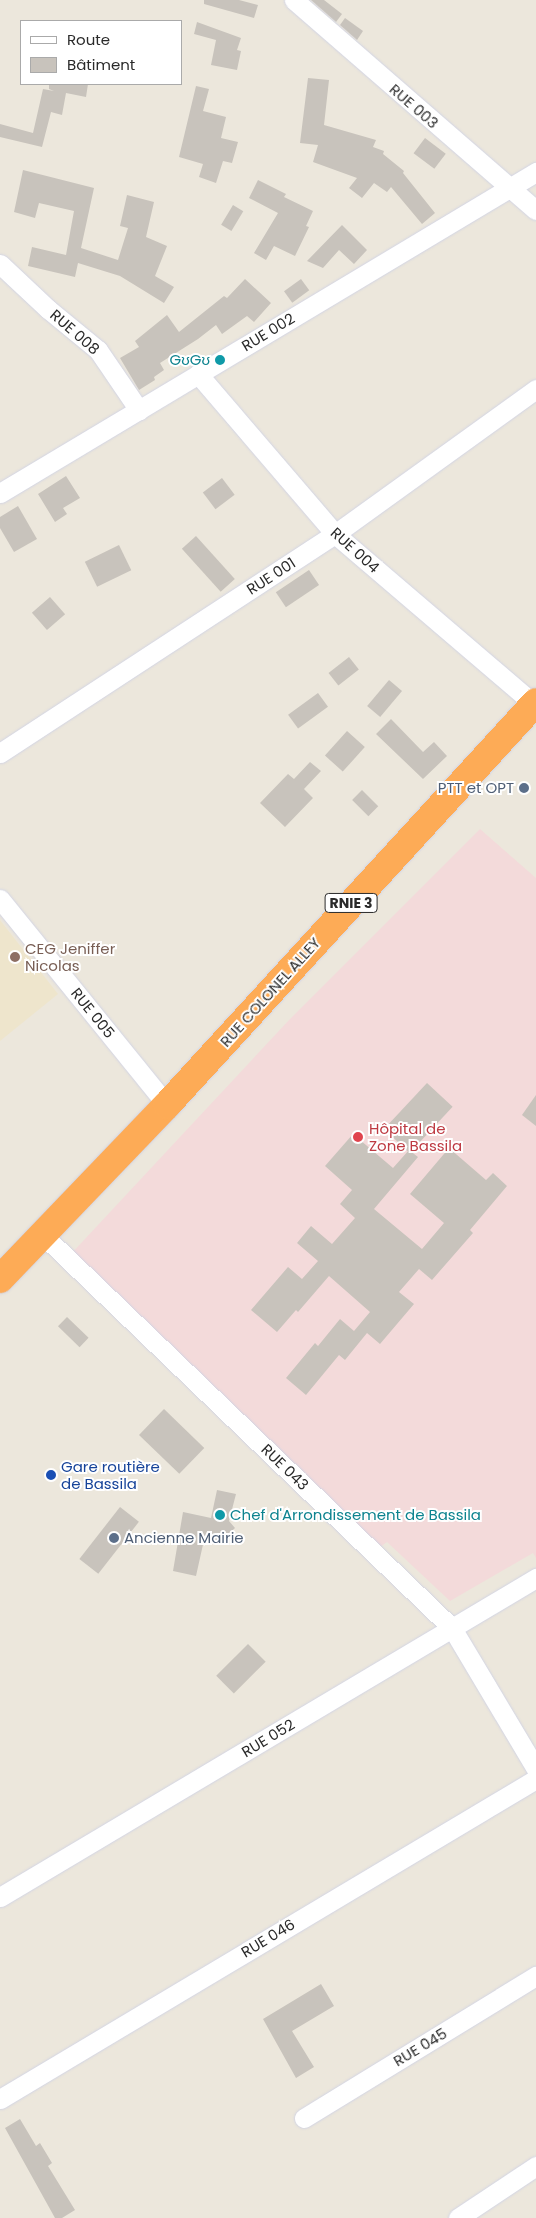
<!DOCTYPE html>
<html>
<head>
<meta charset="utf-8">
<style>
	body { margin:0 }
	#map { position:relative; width:536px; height:2218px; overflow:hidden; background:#ece7dc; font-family:Poppins,sans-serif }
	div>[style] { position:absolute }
	.education>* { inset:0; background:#eee5cc }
	.medical>* { inset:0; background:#f3dada }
	.building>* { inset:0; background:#c8c3bc; transform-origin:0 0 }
	.roads { filter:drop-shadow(0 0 1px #d2d4e3) drop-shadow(0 0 1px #d2d4e3) }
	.minor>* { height:19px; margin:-9.5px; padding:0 9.5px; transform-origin:9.5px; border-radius:9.5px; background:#fff }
	.highway>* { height:28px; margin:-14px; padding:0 14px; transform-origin:14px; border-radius:14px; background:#fdab56 }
	.dots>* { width:14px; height:14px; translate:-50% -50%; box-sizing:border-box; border:2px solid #fff; border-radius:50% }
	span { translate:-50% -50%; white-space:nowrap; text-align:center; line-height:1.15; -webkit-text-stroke:4px #fff; paint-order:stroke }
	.shield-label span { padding:1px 4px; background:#fff; border:1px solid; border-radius:4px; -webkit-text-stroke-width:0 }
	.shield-label { font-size:14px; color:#2a2a2a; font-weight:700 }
	.street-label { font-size:15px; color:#2a2a2a }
	.culture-label { font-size:15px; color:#0d838f }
	.right { translate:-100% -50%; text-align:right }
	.left { translate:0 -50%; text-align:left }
	.service-label { font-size:15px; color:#4e5e75 }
	.education-label { font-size:15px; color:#785e54 }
	.health-label { font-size:15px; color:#be3a42 }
	.transit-label { font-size:15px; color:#164399 }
	.legend { position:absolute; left:20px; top:20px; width:162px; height:65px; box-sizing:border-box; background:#fff; border:1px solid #aaa; margin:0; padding:6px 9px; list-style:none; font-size:15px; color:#2a2a2a }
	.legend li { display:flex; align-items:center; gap:10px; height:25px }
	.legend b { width:25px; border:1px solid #aaa }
</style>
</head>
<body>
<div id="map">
	<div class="education">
		<div style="clip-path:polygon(0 920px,58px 994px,0 1041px)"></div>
	</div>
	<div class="medical">
		<div style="clip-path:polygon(480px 829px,536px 878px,536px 1558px,533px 1553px,450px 1601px,387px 1542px,380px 1547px,70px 1255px,290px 1019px)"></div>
	</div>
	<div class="building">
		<div style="clip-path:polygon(204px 0,239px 0,258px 5px,254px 18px,204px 4px)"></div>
		<div style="clip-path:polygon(311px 0,324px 0,342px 14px,336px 22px)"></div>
		<div style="clip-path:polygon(345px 18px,363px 31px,357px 40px,340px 25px)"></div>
		<div style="clip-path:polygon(197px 22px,241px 38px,237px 50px,241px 51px,237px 70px,211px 65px,216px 40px,194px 34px)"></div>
		<div style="clip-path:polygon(308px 78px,329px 80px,324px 125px,376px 140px,373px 147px,384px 151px,383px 154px,404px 171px,403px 173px,435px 213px,422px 224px,391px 187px,387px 192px,374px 183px,362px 198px,349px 188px,357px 178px,313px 162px,318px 145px,300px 143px)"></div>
		<div style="clip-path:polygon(49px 84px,88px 84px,86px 97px,66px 93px,62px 115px,51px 112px,42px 147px,0 137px,0 124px,33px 133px,43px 89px,54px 91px,49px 89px)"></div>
		<div style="clip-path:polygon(196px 86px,209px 89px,203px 111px,226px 117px,221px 138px,238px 142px,232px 163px,223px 161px,216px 183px,199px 177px,203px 164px,179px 157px)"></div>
		<div style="left:425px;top:138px;width:26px;height:19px;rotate:37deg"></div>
		<div style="clip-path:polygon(23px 170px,94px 188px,81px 248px,118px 260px,128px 228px,120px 226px,127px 195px,154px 202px,146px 237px,167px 246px,155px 276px,174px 287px,164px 303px,120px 276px,78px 263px,75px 277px,28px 266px,32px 247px,66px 255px,74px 211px,39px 203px,35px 218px,14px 212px)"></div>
		<div style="clip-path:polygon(258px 180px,286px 194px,284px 197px,313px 211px,306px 226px,309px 227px,295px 256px,274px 246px,266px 260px,254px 253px,278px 213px,249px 198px)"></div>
		<div style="left:233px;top:205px;width:12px;height:23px;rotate:31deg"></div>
		<div style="clip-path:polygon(342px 225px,367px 250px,354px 264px,339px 250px,323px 268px,307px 261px)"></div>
		<div style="clip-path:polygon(245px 279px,271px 303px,254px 322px,247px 316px,222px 334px,216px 325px,198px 339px,160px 363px,164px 370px,154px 377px,155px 380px,139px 390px,120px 358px,139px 347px,135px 341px,167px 315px,179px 332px,224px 296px,227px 298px)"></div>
		<div style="left:301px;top:279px;width:14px;height:21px;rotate:54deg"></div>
		<div style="clip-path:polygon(66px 476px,80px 498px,63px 508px,67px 514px,55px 522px,38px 494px)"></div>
		<div style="left:222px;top:478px;width:21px;height:24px;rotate:53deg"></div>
		<div style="clip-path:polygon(18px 506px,37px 539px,14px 552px,0 528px,0 517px)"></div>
		<div style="left:196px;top:536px;width:58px;height:19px;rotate:48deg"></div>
		<div style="left:119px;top:545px;width:28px;height:38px;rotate:64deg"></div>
		<div style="left:309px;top:570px;width:18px;height:40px;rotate:56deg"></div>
		<div style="left:50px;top:597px;width:23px;height:24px;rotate:49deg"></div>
		<div style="left:349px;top:657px;width:16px;height:26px;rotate:52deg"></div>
		<div style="left:389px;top:680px;width:17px;height:34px;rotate:40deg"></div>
		<div style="left:318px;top:693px;width:17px;height:37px;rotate:54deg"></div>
		<div style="clip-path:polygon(391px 719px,423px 752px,434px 742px,447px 756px,423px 779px,376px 734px)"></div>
		<div style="left:347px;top:731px;width:24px;height:33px;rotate:42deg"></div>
		<div style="clip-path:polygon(310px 762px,321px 771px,304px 789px,313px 798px,285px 827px,260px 803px,288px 774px,294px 779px)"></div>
		<div style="left:362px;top:790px;width:23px;height:14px;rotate:45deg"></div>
		<div style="left:427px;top:1083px;width:35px;height:63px;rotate:43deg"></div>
		<div style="clip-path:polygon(536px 1095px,536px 1126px,522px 1115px)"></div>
		<div style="clip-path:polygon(353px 1134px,393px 1168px,409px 1150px,418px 1157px,374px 1209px,422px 1249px,444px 1223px,410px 1194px,449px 1148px,486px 1180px,493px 1173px,507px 1186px,470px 1230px,473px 1233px,432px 1280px,419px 1269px,399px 1292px,414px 1304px,380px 1344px,367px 1333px,345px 1360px,339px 1355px,306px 1395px,286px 1378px,315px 1343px,318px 1346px,340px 1319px,354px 1331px,370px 1312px,329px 1276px,298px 1312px,296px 1310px,277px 1332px,251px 1310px,288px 1267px,302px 1279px,318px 1261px,297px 1243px,311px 1226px,332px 1244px,355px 1218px,340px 1204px,352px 1190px,325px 1166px)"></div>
		<div style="left:67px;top:1317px;width:30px;height:13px;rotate:44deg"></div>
		<div style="left:164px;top:1409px;width:56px;height:36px;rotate:44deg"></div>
		<div style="clip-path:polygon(217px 1490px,236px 1494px,229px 1521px,235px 1528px,219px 1543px,204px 1540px,196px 1576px,173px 1571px,183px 1512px,211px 1518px)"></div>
		<div style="left:120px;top:1507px;width:24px;height:66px;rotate:38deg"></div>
		<div style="left:248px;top:1644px;width:25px;height:45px;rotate:45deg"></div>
		<div style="clip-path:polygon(321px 1984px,334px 2006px,292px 2031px,314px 2067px,296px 2078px,263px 2019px)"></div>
		<div style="clip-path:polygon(20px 2119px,36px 2146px,40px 2143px,52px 2163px,48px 2166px,75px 2210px,62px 2218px,55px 2218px,5px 2128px)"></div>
	</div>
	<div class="roads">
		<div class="minor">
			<div style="left:294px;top:0;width:320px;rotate:41deg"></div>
			<div style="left:0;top:264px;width:66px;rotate:43.2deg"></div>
			<div style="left:48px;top:309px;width:65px;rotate:39.4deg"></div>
			<div style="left:98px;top:350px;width:73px;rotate:55.7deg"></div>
			<div style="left:198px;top:374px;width:211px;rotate:49.4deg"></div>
			<div style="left:335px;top:534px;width:262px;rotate:40.5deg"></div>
			<div style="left:0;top:493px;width:625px;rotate:-30.92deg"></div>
			<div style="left:0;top:753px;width:400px;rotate:-33.2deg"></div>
			<div style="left:335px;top:534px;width:248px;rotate:-35.8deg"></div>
			<div style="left:0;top:899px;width:265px;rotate:51deg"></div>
			<div style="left:43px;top:1235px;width:567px;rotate:43.86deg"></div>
			<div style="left:452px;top:1628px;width:164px;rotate:59.2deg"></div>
			<div style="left:0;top:1897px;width:624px;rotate:-30.76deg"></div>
			<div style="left:0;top:2099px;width:624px;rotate:-30.84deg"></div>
			<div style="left:304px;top:2118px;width:272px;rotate:-31.5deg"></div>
			<div style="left:458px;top:2218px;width:94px;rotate:-33.7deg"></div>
		</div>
		<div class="highway">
			<div style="left:0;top:1279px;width:241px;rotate:-46.2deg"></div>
			<div style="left:167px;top:1105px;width:546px;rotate:-47.52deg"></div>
		</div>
	</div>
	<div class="dots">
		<div style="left:220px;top:360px;background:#0f9aa8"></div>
		<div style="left:524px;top:788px;background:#5c6f8a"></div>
		<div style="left:15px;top:957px;background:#8d6e63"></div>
		<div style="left:358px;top:1137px;background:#e0444e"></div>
		<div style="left:51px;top:1475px;background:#1a4fb4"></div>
		<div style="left:220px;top:1515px;background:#0f9aa8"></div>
		<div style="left:114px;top:1538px;background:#5c6f8a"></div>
	</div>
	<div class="shield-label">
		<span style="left:351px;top:903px">RNIE 3</span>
	</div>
	<div class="street-label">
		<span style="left:414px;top:106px;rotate:41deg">RUE 003</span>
		<span style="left:75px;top:332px;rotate:41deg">RUE 008</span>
		<span style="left:268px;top:332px;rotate:-31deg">RUE 002</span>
		<span style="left:355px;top:550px;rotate:42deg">RUE 004</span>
		<span style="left:271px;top:576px;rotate:-33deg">RUE 001</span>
		<span style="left:270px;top:992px;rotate:-48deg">RUE COLONEL ALLEY</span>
		<span style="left:93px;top:1013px;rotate:51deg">RUE 005</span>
		<span style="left:285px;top:1467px;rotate:44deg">RUE 043</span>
		<span style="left:268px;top:1738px;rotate:-31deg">RUE 052</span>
		<span style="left:268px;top:1938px;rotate:-31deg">RUE 046</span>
		<span style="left:420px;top:2047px;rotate:-31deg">RUE 045</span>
	</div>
	<div class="culture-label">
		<span class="right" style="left:210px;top:360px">GʊGʊ</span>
		<span class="left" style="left:230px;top:1515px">Chef d'Arrondissement de Bassila</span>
	</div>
	<div class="service-label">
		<span class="right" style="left:514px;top:788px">PTT et OPT</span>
		<span class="left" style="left:124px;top:1538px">Ancienne Mairie</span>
	</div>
	<div class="education-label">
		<span class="left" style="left:25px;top:957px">CEG Jeniffer<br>Nicolas</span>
	</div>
	<div class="health-label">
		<span class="left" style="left:369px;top:1137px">Hôpital de<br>Zone Bassila</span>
	</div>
	<div class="transit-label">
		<span class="left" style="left:61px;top:1475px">Gare routière<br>de Bassila</span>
	</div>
	<ul class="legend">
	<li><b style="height:6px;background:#fff"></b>Route</li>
	<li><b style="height:14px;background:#c8c3bc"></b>Bâtiment</li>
	</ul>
</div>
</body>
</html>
